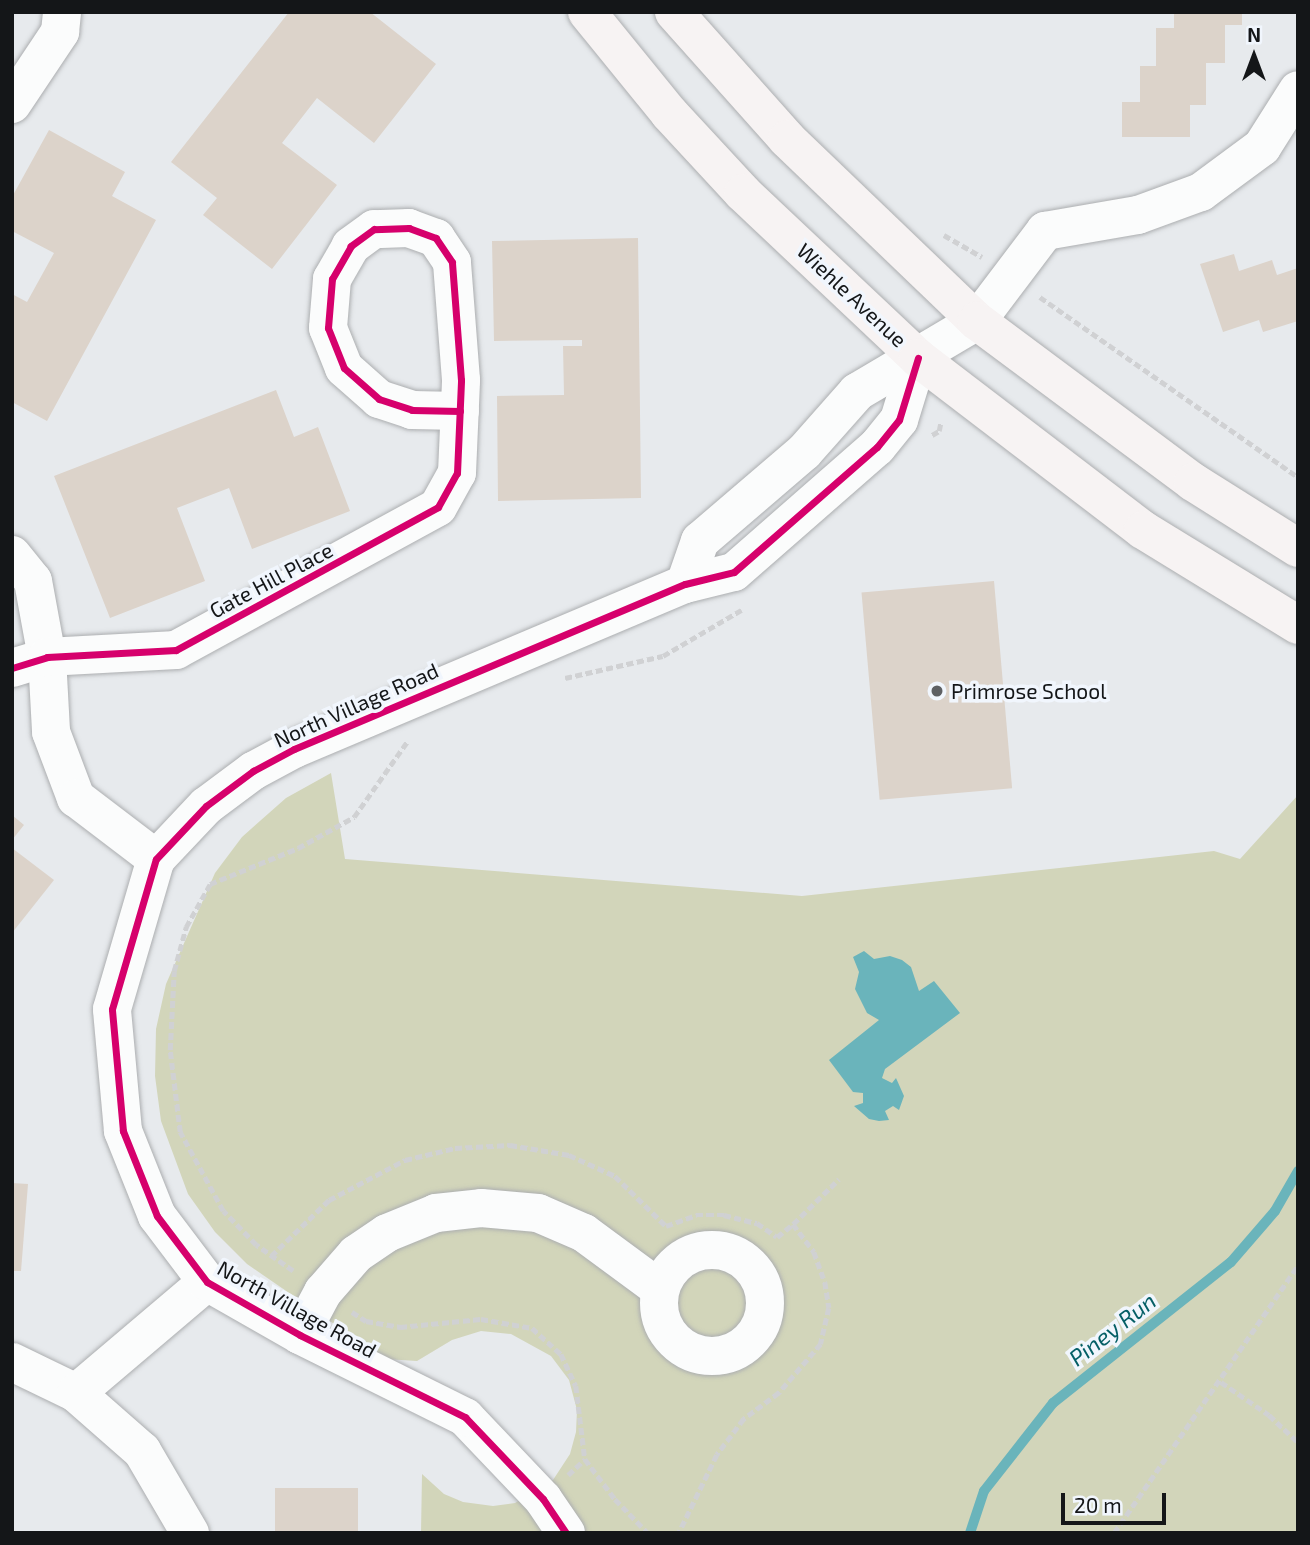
<!DOCTYPE html>
<html>
<head>
<meta charset="utf-8">
<style>
	body { margin:0 }
	#map { position:relative; width:1310px; height:1545px; overflow:hidden; background:#e7eaed; font-family:"Exo 2",sans-serif }
	div>[style] { position:absolute }
	.green>* { inset:0; background:#d2d5ba }
	.water>* { inset:0; background:#6ab4bb }
	.stream>* { height:10px; margin:-5px; padding:0 5px; transform-origin:5px; border-radius:5px; background:#6ab4bb }
	.building>* { inset:0; background:#dcd3ca; transform-origin:0 0 }
	.path>* { height:4.5px; margin-top:-2.25px; transform-origin:0; background:repeating-linear-gradient(90deg,#d0d1d3 0 7px,transparent 0 10.5px) }
	.roads { filter:drop-shadow(0 0 2px #acaeb0) drop-shadow(0 0 2px #acaeb0) }
	.minor>* { height:38px; margin:-19px; padding:0 19px; transform-origin:19px; border-radius:19px; background:#fbfcfc }
	.minor>.ring { margin:-19px; padding:0; box-sizing:content-box; background:none; border:38px solid #fbfcfc; border-radius:50% }
	.major>* { height:38px; margin:-19px; padding:0 19px; transform-origin:19px; border-radius:19px; background:#f7f3f3 }
	.cycleway>* { height:7px; margin:-3.5px; padding:0 3.5px; transform-origin:3.5px; border-radius:3.5px; background:#d6006c }
	.dots>* { width:19px; height:19px; translate:-50% -50%; box-sizing:border-box; border:4px solid #f1f6fd; border-radius:50% }
	span { translate:-50% -50%; white-space:nowrap; text-align:center; line-height:1.15; -webkit-text-stroke:7px #f1f6fd; paint-order:stroke }
	.street-label { font-size:21px; color:#141618 }
	.poi-label { font-size:21px; color:#141618 }
	.left { translate:0 -50%; text-align:left }
	.water-label { font-size:23px; color:#055f66; font-style:italic }
	.frame { position:absolute; inset:0; border:14px solid #141618; pointer-events:none }
	.north { position:absolute; left:1219px; top:21px; width:70px; height:70px; -webkit-text-stroke:5px #f1f6fd; paint-order:stroke; rotate:0deg; font-size:19px; font-weight:700; line-height:28px; text-align:center; color:#141618 }
	.north::after { content:''; display:block; margin:auto; width:24px; height:32px; background:#141618; clip-path:polygon(50% 0,100% 100%,50% 72%,0 100%) }
	.scale { position:absolute; left:1061px; top:1493px; width:105px; height:32px; box-sizing:border-box; border:4px solid #141618; border-top:0; padding-left:9px; font-size:21px; line-height:24px; white-space:nowrap; color:#141618; -webkit-text-stroke:5px #f1f6fd; paint-order:stroke }
</style>
</head>
<body>
<div id="map">
	<div class="green">
		<div style="clip-path:polygon(331px 773px,345px 859px,802px 896px,1214px 851px,1240px 859px,1298px 795px,1298px 1533px,421px 1533px,422px 1474px,444px 1494px,463px 1502px,493px 1506px,515px 1503px,553px 1480px,570px 1454px,576px 1432px,577px 1410px,569px 1380px,551px 1356px,511px 1334px,481px 1331px,452px 1340px,417px 1361px,385px 1359px,247px 1264px,215px 1232px,188px 1194px,161px 1121px,155px 1076px,156px 1029px,166px 984px,215px 873px,242px 837px,286px 798px)"></div>
	</div>
	<div class="water">
		<div style="clip-path:polygon(864px 951px,874px 959px,890px 956px,902px 960px,911px 967px,919px 991px,934px 981px,960px 1013px,885px 1069px,882px 1078px,892px 1083px,896px 1078px,904px 1096px,899px 1110px,893px 1106px,885px 1111px,889px 1120px,879px 1121px,869px 1119px,854px 1106px,863px 1103px,863px 1093px,853px 1092px,829px 1060px,879px 1020px,867px 1013px,855px 989px,859px 972px,853px 957px)"></div>
	</div>
	<div class="stream">
		<div style="left:970px;top:1533px;width:44px;rotate:-71.6deg"></div>
		<div style="left:984px;top:1491px;width:112px;rotate:-51.9deg"></div>
		<div style="left:1053px;top:1403px;width:227px;rotate:-38.4deg"></div>
		<div style="left:1231px;top:1262px;width:67px;rotate:-49.2deg"></div>
		<div style="left:1275px;top:1211px;width:46px;rotate:-60.1deg"></div>
	</div>
	<div class="building">
		<div style="clip-path:polygon(289px 12px,370px 12px,436px 64px,374px 143px,317px 98px,282px 143px,337px 185px,272px 269px,203px 215px,217px 198px,171px 162px)"></div>
		<div style="clip-path:polygon(1174px 12px,1242px 12px,1242px 25px,1225px 25px,1225px 63px,1206px 63px,1206px 105px,1190px 105px,1190px 137px,1122px 137px,1122px 102px,1140px 102px,1140px 66px,1156px 66px,1156px 28px,1174px 28px)"></div>
		<div style="clip-path:polygon(49px 130px,125px 172px,112px 196px,156px 220px,47px 421px,12px 402px,12px 294px,27px 302px,54px 253px,12px 231px,12px 197px)"></div>
		<div style="clip-path:polygon(638px 238px,641px 498px,498px 501px,497px 396px,564px 395px,563px 346px,582px 346px,582px 340px,494px 341px,492px 241px)"></div>
		<div style="clip-path:polygon(1234px 254px,1239px 271px,1272px 260px,1277px 275px,1298px 268px,1298px 321px,1263px 332px,1259px 320px,1223px 332px,1200px 264px)"></div>
		<div style="clip-path:polygon(276px 390px,294px 437px,318px 427px,350px 511px,252px 549px,229px 488px,177px 508px,205px 581px,110px 618px,54px 476px)"></div>
		<div style="left:994px;top:581px;width:208px;height:133px;rotate:85deg"></div>
		<div style="clip-path:polygon(12px 815px,24px 825px,12px 840px)"></div>
		<div style="clip-path:polygon(12px 848px,54px 880px,12px 933px)"></div>
		<div style="clip-path:polygon(12px 1183px,28px 1184px,21px 1271px,12px 1271px)"></div>
		<div style="left:275px;top:1488px;width:83px;height:45px"></div>
	</div>
	<div class="path">
		<div style="left:944px;top:235px;width:44px;rotate:30.1deg"></div>
		<div style="left:1040px;top:297px;width:315px;rotate:34.9deg"></div>
		<div style="left:932px;top:435px;width:8px;rotate:-30deg"></div>
		<div style="left:939px;top:431px;width:10px;rotate:-79deg"></div>
		<div style="left:565px;top:678px;width:100px;rotate:-12.7deg"></div>
		<div style="left:663px;top:656px;width:91px;rotate:-30.5deg"></div>
		<div style="left:793px;top:1224px;width:64px;rotate:-44.4deg"></div>
		<div style="left:271px;top:1256px;width:81px;rotate:-44deg"></div>
		<div style="left:329px;top:1200px;width:86px;rotate:-27.8deg"></div>
		<div style="left:405px;top:1160px;width:51px;rotate:-13.5deg"></div>
		<div style="left:455px;top:1148px;width:55px;rotate:-3.1deg"></div>
		<div style="left:510px;top:1145px;width:60px;rotate:9.6deg"></div>
		<div style="left:569px;top:1155px;width:51px;rotate:24.5deg"></div>
		<div style="left:615px;top:1176px;width:71px;rotate:44.4deg"></div>
		<div style="left:666px;top:1226px;width:32px;rotate:-20deg"></div>
		<div style="left:696px;top:1215px;width:28px"></div>
		<div style="left:724px;top:1215px;width:34px;rotate:14deg"></div>
		<div style="left:757px;top:1223px;width:24px;rotate:35deg"></div>
		<div style="left:777px;top:1237px;width:21px;rotate:-39deg"></div>
		<div style="left:793px;top:1224px;width:35px;rotate:53deg"></div>
		<div style="left:814px;top:1252px;width:32px;rotate:70deg"></div>
		<div style="left:825px;top:1282px;width:26px;rotate:81deg"></div>
		<div style="left:829px;top:1308px;width:37px;rotate:103deg"></div>
		<div style="left:821px;top:1344px;width:65px;rotate:130.6deg"></div>
		<div style="left:779px;top:1393px;width:44px;rotate:143.4deg"></div>
		<div style="left:744px;top:1419px;width:45px;rotate:126.9deg"></div>
		<div style="left:717px;top:1455px;width:87px;rotate:116deg"></div>
		<div style="left:293px;top:1271px;width:45px;rotate:-144.9deg"></div>
		<div style="left:256px;top:1245px;width:47px;rotate:-134.1deg"></div>
		<div style="left:223px;top:1211px;width:90px;rotate:-118.6deg"></div>
		<div style="left:180px;top:1132px;width:83px;rotate:-97deg"></div>
		<div style="left:170px;top:1050px;width:79px;rotate:-87.1deg"></div>
		<div style="left:174px;top:971px;width:46px;rotate:-74.7deg"></div>
		<div style="left:186px;top:927px;width:49px;rotate:-60.8deg"></div>
		<div style="left:210px;top:884px;width:95px;rotate:-22.2deg"></div>
		<div style="left:298px;top:848px;width:64px;rotate:-29deg"></div>
		<div style="left:354px;top:817px;width:92px;rotate:-54.8deg"></div>
		<div style="left:352px;top:1312px;width:17px;rotate:33deg"></div>
		<div style="left:366px;top:1321px;width:35px;rotate:10deg"></div>
		<div style="left:400px;top:1327px;width:81px;rotate:-5.6deg"></div>
		<div style="left:481px;top:1319px;width:52px;rotate:10deg"></div>
		<div style="left:532px;top:1328px;width:39px;rotate:42deg"></div>
		<div style="left:561px;top:1354px;width:35px;rotate:65deg"></div>
		<div style="left:576px;top:1386px;width:74px;rotate:83deg"></div>
		<div style="left:585px;top:1459px;width:50px;rotate:53.1deg"></div>
		<div style="left:615px;top:1499px;width:47px;rotate:45.9deg"></div>
		<div style="left:1221px;top:1382px;width:58px;rotate:34.5deg"></div>
		<div style="left:1269px;top:1415px;width:40px;rotate:43deg"></div>
		<div style="left:568px;top:1475px;width:23px;rotate:-43deg"></div>
		<div style="left:1114px;top:1533px;width:325px;rotate:-55.5deg"></div>
	</div>
	<div class="roads">
		<div class="minor">
			<div style="left:12px;top:104px;width:87px;rotate:-56.3deg"></div>
			<div style="left:60px;top:32px;width:20px;rotate:-84deg"></div>
			<div style="left:12px;top:555px;width:33px;rotate:51deg"></div>
			<div style="left:33px;top:581px;width:77px;rotate:79.6deg"></div>
			<div style="left:47px;top:657px;width:75px;rotate:86.9deg"></div>
			<div style="left:51px;top:732px;width:71px;rotate:69.3deg"></div>
			<div style="left:76px;top:798px;width:101px;rotate:37.3deg"></div>
			<div style="left:685px;top:584px;width:46px;rotate:-70.8deg"></div>
			<div style="left:700px;top:541px;width:137px;rotate:-40.6deg"></div>
			<div style="left:804px;top:452px;width:80px;rotate:-48.5deg"></div>
			<div style="left:857px;top:392px;width:139px;rotate:-30.6deg"></div>
			<div style="left:977px;top:321px;width:113px;rotate:-52.9deg"></div>
			<div style="left:1045px;top:231px;width:94px;rotate:-9.8deg"></div>
			<div style="left:1138px;top:215px;width:67px;rotate:-20.1deg"></div>
			<div style="left:1201px;top:192px;width:76px;rotate:-36.4deg"></div>
			<div style="left:1262px;top:147px;width:67px;rotate:-57.7deg"></div>
			<div style="left:12px;top:668px;width:37px;rotate:-17deg"></div>
			<div style="left:47px;top:657px;width:129px;rotate:-3.1deg"></div>
			<div style="left:176px;top:650px;width:298px;rotate:-28.6deg"></div>
			<div style="left:438px;top:507px;width:39px;rotate:-61deg"></div>
			<div style="left:457px;top:473px;width:93px;rotate:-87.5deg"></div>
			<div style="left:461px;top:380px;width:118px;rotate:-94.4deg"></div>
			<div style="left:452px;top:262px;width:29px;rotate:-124deg"></div>
			<div style="left:436px;top:238px;width:29px;rotate:-160deg"></div>
			<div style="left:409px;top:228px;width:35px;rotate:178deg"></div>
			<div style="left:374px;top:229px;width:29px;rotate:144deg"></div>
			<div style="left:351px;top:246px;width:38px;rotate:120deg"></div>
			<div style="left:332px;top:279px;width:49px;rotate:94.7deg"></div>
			<div style="left:328px;top:328px;width:43px;rotate:68.2deg"></div>
			<div style="left:344px;top:368px;width:47px;rotate:41.5deg"></div>
			<div style="left:379px;top:399px;width:35px;rotate:18deg"></div>
			<div style="left:412px;top:410px;width:48px;rotate:1.2deg"></div>
			<div class="ring" style="left:659px;top:1250px;width:68px;height:68px"></div>
			<div style="left:300px;top:1335px;width:49px;rotate:-61.9deg"></div>
			<div style="left:323px;top:1292px;width:50px;rotate:-49deg"></div>
			<div style="left:356px;top:1254px;width:37px;rotate:-34deg"></div>
			<div style="left:387px;top:1233px;width:53px;rotate:-22.2deg"></div>
			<div style="left:436px;top:1213px;width:45px;rotate:-6.3deg"></div>
			<div style="left:481px;top:1208px;width:57px;rotate:5deg"></div>
			<div style="left:538px;top:1213px;width:50px;rotate:23.5deg"></div>
			<div style="left:584px;top:1233px;width:94px;rotate:36.4deg"></div>
			<div style="left:12px;top:1362px;width:71px;rotate:25.8deg"></div>
			<div style="left:190px;top:1533px;width:95px;rotate:-120.3deg"></div>
			<div style="left:142px;top:1451px;width:88px;rotate:-138.7deg"></div>
			<div style="left:76px;top:1393px;width:172px;rotate:-40.3deg"></div>
			<div style="left:566px;top:1533px;width:41px;rotate:-124.1deg"></div>
			<div style="left:543px;top:1499px;width:113px;rotate:-133.6deg"></div>
			<div style="left:465px;top:1417px;width:184px;rotate:-153.6deg"></div>
			<div style="left:300px;top:1335px;width:107px;rotate:-150.3deg"></div>
			<div style="left:207px;top:1282px;width:83px;rotate:-127.1deg"></div>
			<div style="left:157px;top:1216px;width:92px;rotate:-111.8deg"></div>
			<div style="left:123px;top:1131px;width:122px;rotate:-95.2deg"></div>
			<div style="left:112px;top:1009px;width:156px;rotate:-73.7deg"></div>
			<div style="left:156px;top:859px;width:73px;rotate:-46.7deg"></div>
			<div style="left:206px;top:806px;width:59px;rotate:-36.7deg"></div>
			<div style="left:253px;top:771px;width:47px;rotate:-28.2deg"></div>
			<div style="left:294px;top:749px;width:424px;rotate:-22.9deg"></div>
			<div style="left:685px;top:584px;width:50px;rotate:-13.8deg"></div>
			<div style="left:734px;top:572px;width:190px;rotate:-41.2deg"></div>
			<div style="left:877px;top:447px;width:35px;rotate:-51deg"></div>
			<div style="left:899px;top:420px;width:65px;rotate:-73deg"></div>
		</div>
		<div class="major">
			<div style="left:587px;top:12px;width:130px;rotate:50.9deg"></div>
			<div style="left:669px;top:113px;width:109px;rotate:47.2deg"></div>
			<div style="left:743px;top:193px;width:241px;rotate:43.3deg"></div>
			<div style="left:918px;top:358px;width:283px;rotate:37.4deg"></div>
			<div style="left:1143px;top:530px;width:182px;rotate:31.5deg"></div>
			<div style="left:674px;top:12px;width:170px;rotate:48.3deg"></div>
			<div style="left:787px;top:139px;width:263px;rotate:43.8deg"></div>
			<div style="left:977px;top:321px;width:269px;rotate:36.7deg"></div>
			<div style="left:1193px;top:482px;width:124px;rotate:32.2deg"></div>
		</div>
	</div>
	<div class="cycleway">
		<div style="left:12px;top:668px;width:37px;rotate:-17deg"></div>
		<div style="left:47px;top:657px;width:129px;rotate:-3.1deg"></div>
		<div style="left:176px;top:650px;width:298px;rotate:-28.6deg"></div>
		<div style="left:438px;top:507px;width:39px;rotate:-61deg"></div>
		<div style="left:457px;top:473px;width:93px;rotate:-87.5deg"></div>
		<div style="left:461px;top:380px;width:118px;rotate:-94.4deg"></div>
		<div style="left:452px;top:262px;width:29px;rotate:-124deg"></div>
		<div style="left:436px;top:238px;width:29px;rotate:-160deg"></div>
		<div style="left:409px;top:228px;width:35px;rotate:178deg"></div>
		<div style="left:374px;top:229px;width:29px;rotate:144deg"></div>
		<div style="left:351px;top:246px;width:38px;rotate:120deg"></div>
		<div style="left:332px;top:279px;width:49px;rotate:94.7deg"></div>
		<div style="left:328px;top:328px;width:43px;rotate:68.2deg"></div>
		<div style="left:344px;top:368px;width:47px;rotate:41.5deg"></div>
		<div style="left:379px;top:399px;width:35px;rotate:18deg"></div>
		<div style="left:412px;top:410px;width:48px;rotate:1.2deg"></div>
		<div style="left:566px;top:1533px;width:41px;rotate:-124.1deg"></div>
		<div style="left:543px;top:1499px;width:113px;rotate:-133.6deg"></div>
		<div style="left:465px;top:1417px;width:184px;rotate:-153.6deg"></div>
		<div style="left:300px;top:1335px;width:107px;rotate:-150.3deg"></div>
		<div style="left:207px;top:1282px;width:83px;rotate:-127.1deg"></div>
		<div style="left:157px;top:1216px;width:92px;rotate:-111.8deg"></div>
		<div style="left:123px;top:1131px;width:122px;rotate:-95.2deg"></div>
		<div style="left:112px;top:1009px;width:156px;rotate:-73.7deg"></div>
		<div style="left:156px;top:859px;width:73px;rotate:-46.7deg"></div>
		<div style="left:206px;top:806px;width:59px;rotate:-36.7deg"></div>
		<div style="left:253px;top:771px;width:47px;rotate:-28.2deg"></div>
		<div style="left:294px;top:749px;width:424px;rotate:-22.9deg"></div>
		<div style="left:685px;top:584px;width:50px;rotate:-13.8deg"></div>
		<div style="left:734px;top:572px;width:190px;rotate:-41.2deg"></div>
		<div style="left:877px;top:447px;width:35px;rotate:-51deg"></div>
		<div style="left:899px;top:420px;width:65px;rotate:-73deg"></div>
	</div>
	<div class="dots">
		<div style="left:937px;top:691px;background:#5e6063"></div>
	</div>
	<div class="street-label">
		<span style="left:852px;top:295px;rotate:43deg">Wiehle Avenue</span>
		<span style="left:271px;top:580px;rotate:-28deg">Gate Hill Place</span>
		<span style="left:356px;top:705px;rotate:-24deg">North Village Road</span>
		<span style="left:297px;top:1309px;rotate:29deg">North Village Road</span>
	</div>
	<div class="poi-label">
		<span class="left" style="left:951px;top:691px">Primrose School</span>
	</div>
	<div class="water-label">
		<span style="left:1112px;top:1329px;rotate:-38deg">Piney Run</span>
	</div>
	<div class="frame"></div>
	<div class="north">N</div>
	<div class="scale">20 m</div>
</div>
</body>
</html>
